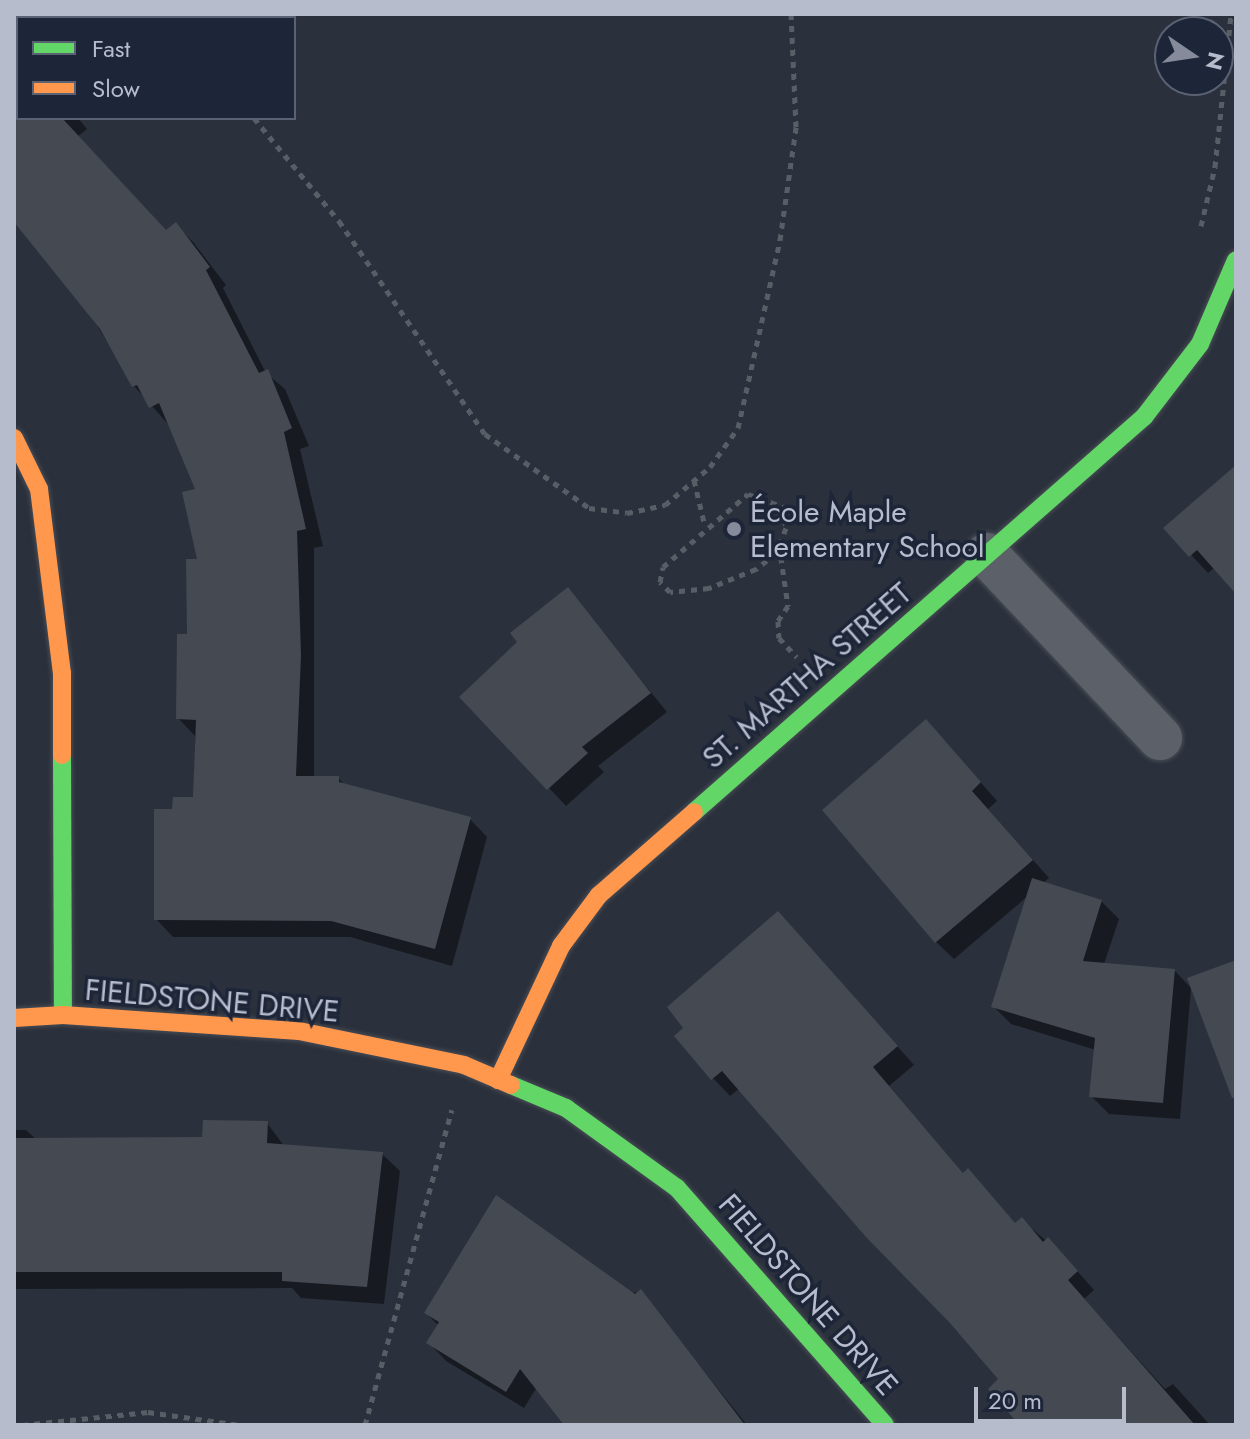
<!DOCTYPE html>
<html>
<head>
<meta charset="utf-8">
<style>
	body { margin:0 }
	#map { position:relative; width:1250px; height:1439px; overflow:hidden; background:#2b313c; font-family:Jost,sans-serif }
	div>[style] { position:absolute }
	.shadow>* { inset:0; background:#0007 }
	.building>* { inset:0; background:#444952 }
	.path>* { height:5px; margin-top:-2.5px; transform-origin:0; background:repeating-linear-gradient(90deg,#595e66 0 6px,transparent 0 12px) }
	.roads { filter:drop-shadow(0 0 2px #484c55) drop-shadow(0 0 2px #484c55) }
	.street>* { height:44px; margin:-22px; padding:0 22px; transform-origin:22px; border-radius:22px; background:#5c6069 }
	.fast>* { height:18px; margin:-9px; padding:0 9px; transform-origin:9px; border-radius:9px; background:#63d668 }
	.slow>* { height:18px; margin:-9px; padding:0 9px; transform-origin:9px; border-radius:9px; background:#ff974d }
	.dots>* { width:22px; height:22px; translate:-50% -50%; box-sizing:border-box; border:4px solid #1d2538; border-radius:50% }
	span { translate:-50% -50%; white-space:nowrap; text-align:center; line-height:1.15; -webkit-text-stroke:7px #1d2538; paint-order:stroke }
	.poi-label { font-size:30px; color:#b6bccc }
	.left { translate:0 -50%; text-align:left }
	.street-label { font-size:30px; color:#b6bccc }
	.frame { position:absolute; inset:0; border:16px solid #b6bccc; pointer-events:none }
	.legend { position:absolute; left:16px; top:16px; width:280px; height:104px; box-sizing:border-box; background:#1d2538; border:2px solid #5a6173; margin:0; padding:10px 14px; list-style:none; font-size:24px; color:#b6bccc }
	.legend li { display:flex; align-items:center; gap:16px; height:40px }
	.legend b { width:40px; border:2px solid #5a6173 }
	.north { position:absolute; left:1154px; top:16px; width:80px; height:80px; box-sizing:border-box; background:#1d2538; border:2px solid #5a6173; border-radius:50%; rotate:103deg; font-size:22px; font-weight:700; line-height:32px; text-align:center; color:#b6bccc }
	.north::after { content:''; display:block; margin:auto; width:28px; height:36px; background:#858b9a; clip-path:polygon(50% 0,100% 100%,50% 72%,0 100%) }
	.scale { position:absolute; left:974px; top:1387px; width:152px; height:36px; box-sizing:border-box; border:4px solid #b6bccc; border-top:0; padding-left:10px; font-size:24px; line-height:28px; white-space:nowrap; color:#b6bccc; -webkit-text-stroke:6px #1d2538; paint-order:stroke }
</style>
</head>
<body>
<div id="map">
	<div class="shadow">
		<div style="clip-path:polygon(14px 42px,18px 118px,78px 118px,87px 129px,78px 136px,167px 232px,176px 225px,193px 242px,226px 285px,223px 288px,266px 373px,285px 389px,309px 446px,300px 449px,323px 546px,314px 548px,314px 778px,338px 778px,346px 786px,470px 819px,487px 837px,452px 966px,350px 937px,173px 937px,156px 919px,174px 811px,195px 799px,195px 736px,178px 718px,200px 561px,198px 490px,168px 424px,134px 386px,82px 301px,14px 218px)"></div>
		<div style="clip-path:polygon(1236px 467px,1236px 589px,1215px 567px,1208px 573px,1166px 528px)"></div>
		<div style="clip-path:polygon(568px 590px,667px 712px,598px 766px,604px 772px,566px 806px,549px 788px,519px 642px)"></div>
		<div style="clip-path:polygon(943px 739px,997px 801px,988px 809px,1049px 878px,1043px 883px,1101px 901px,1119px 919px,1104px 964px,1174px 970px,1191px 988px,1180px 1119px,1109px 1114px,1092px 1097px,1096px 1050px,1011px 1024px,993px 1006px,1028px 896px,954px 959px,936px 942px)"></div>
		<div style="clip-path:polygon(795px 931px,914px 1065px,889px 1086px,964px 1174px,1016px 1225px,1022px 1220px,1065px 1257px,1094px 1290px,1084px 1299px,1165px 1389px,1173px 1384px,1210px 1425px,1022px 1425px,1001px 1380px,740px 1088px,730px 1096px,713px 1078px)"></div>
		<div style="clip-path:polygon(267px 1123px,285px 1147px,382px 1154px,400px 1171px,384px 1304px,301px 1298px,292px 1288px,14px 1289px,14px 1130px,26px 1130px,37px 1140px,204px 1139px)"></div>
		<div style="clip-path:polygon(640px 1292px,747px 1425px,566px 1425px,537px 1387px,524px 1408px,446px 1361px,429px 1343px,439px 1326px,426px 1313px)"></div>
	</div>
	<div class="building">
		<div style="clip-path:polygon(14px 118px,62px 118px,166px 230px,176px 222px,210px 267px,206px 270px,259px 373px,268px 369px,292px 428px,284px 432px,306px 529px,297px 531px,301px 655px,296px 776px,339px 776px,339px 782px,471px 817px,435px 949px,331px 921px,154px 920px,154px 809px,172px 809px,173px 797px,193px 797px,196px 720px,176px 719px,177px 634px,187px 634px,186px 559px,197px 559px,182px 492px,195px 489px,159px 403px,149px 408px,137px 385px,132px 387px,100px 329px,14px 222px)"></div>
		<div style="clip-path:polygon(1236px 465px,1236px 594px,1197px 550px,1189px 557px,1163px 528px)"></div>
		<div style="clip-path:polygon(568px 587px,651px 693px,582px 747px,588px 753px,547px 790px,459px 697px,517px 642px,510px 633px)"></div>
		<div style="clip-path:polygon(926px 719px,981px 782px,972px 791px,1033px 860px,935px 943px,822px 810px)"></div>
		<div style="clip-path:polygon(1032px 878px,1102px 900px,1083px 961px,1175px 969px,1163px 1103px,1089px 1097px,1095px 1038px,991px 1007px)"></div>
		<div style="clip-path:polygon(778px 911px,898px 1046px,873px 1067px,963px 1173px,968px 1168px,1015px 1223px,1022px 1217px,1043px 1242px,1048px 1237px,1078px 1271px,1068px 1280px,1195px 1425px,1019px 1425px,988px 1389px,998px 1379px,949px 1322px,866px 1237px,722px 1071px,711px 1080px,674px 1036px,683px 1028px,667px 1007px)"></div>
		<div style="clip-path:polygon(1236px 960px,1236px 1098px,1232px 1098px,1187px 978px)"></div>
		<div style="clip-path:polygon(203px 1120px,268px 1121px,267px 1143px,383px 1152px,367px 1287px,282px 1281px,282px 1272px,14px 1272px,14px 1138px,202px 1137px)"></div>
		<div style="clip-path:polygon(496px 1195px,635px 1294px,641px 1289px,745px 1425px,564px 1425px,520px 1369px,506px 1392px,426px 1343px,439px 1322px,424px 1313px)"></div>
	</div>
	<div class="path">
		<div style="left:167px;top:14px;width:6px;rotate:45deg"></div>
		<div style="left:254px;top:118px;width:134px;rotate:50.5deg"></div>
		<div style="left:339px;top:221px;width:258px;rotate:55.6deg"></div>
		<div style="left:485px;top:434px;width:128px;rotate:35.4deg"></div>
		<div style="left:589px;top:508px;width:38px;rotate:7deg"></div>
		<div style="left:627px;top:513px;width:39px;rotate:-12deg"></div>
		<div style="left:665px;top:505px;width:59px;rotate:-40.2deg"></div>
		<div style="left:710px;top:467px;width:48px;rotate:-54.3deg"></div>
		<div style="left:738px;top:428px;width:193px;rotate:-77.4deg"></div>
		<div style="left:780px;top:240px;width:114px;rotate:-81.9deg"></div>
		<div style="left:796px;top:127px;width:113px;rotate:-92.5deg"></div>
		<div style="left:1201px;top:226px;width:61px;rotate:-76.7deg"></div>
		<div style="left:1215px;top:167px;width:154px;rotate:-84deg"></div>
		<div style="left:694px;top:480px;width:47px;rotate:76.6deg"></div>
		<div style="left:748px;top:494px;width:37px;rotate:20deg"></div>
		<div style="left:783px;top:507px;width:21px;rotate:82deg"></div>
		<div style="left:786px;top:528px;width:27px;rotate:112deg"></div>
		<div style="left:776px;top:553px;width:26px;rotate:141deg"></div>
		<div style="left:756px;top:569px;width:51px;rotate:158deg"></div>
		<div style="left:709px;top:588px;width:39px;rotate:174deg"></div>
		<div style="left:670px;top:592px;width:14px;rotate:-135deg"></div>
		<div style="left:660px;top:582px;width:15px;rotate:-79deg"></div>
		<div style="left:663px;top:567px;width:112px;rotate:-40.7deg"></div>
		<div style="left:779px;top:545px;width:62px;rotate:81.6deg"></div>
		<div style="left:788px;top:606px;width:18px;rotate:124deg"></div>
		<div style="left:778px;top:621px;width:17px;rotate:87deg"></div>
		<div style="left:779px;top:638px;width:26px;rotate:47deg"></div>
		<div style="left:22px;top:1425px;width:127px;rotate:-5.9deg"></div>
		<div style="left:148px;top:1412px;width:93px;rotate:8deg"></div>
		<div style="left:365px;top:1425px;width:327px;rotate:-74.6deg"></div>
	</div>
	<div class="roads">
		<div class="street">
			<div style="left:987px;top:555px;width:252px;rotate:46.6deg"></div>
		</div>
		<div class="fast">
			<div style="left:62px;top:755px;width:260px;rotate:89.8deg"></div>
			<div style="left:694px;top:812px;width:599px;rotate:-41.28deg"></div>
			<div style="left:1144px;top:417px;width:92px;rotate:-52.5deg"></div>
			<div style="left:1200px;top:344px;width:91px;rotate:-66.8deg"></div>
			<div style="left:511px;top:1085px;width:60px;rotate:22.7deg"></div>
			<div style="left:566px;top:1108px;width:137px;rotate:35.8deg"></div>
			<div style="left:677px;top:1188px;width:315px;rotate:48.7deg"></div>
		</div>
		<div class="slow">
			<div style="left:14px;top:438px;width:57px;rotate:63.9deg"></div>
			<div style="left:39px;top:489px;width:185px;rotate:82.9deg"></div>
			<div style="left:62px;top:673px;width:82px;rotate:90deg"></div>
			<div style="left:14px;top:1018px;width:49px;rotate:-3.5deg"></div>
			<div style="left:63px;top:1015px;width:237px;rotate:3.9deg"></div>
			<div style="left:299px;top:1031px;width:168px;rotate:11.6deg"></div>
			<div style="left:464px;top:1065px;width:51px;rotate:23.1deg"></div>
			<div style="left:498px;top:1080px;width:148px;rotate:-64.8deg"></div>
			<div style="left:561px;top:946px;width:64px;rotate:-53.3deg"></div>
			<div style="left:599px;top:895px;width:126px;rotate:-41.1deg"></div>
		</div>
	</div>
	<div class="dots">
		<div style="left:734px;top:529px;background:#858b9a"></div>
	</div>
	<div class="poi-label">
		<span class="left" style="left:750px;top:529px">École Maple<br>Elementary School</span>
	</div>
	<div class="street-label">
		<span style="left:807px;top:676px;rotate:-41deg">ST. MARTHA STREET</span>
		<span style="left:212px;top:1001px;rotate:5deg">FIELDSTONE DRIVE</span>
		<span style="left:808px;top:1295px;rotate:49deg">FIELDSTONE DRIVE</span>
	</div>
	<div class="frame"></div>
	<ul class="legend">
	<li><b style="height:10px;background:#63d668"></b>Fast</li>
	<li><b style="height:10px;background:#ff974d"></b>Slow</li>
	</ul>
	<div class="north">N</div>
	<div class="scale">20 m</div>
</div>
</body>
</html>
